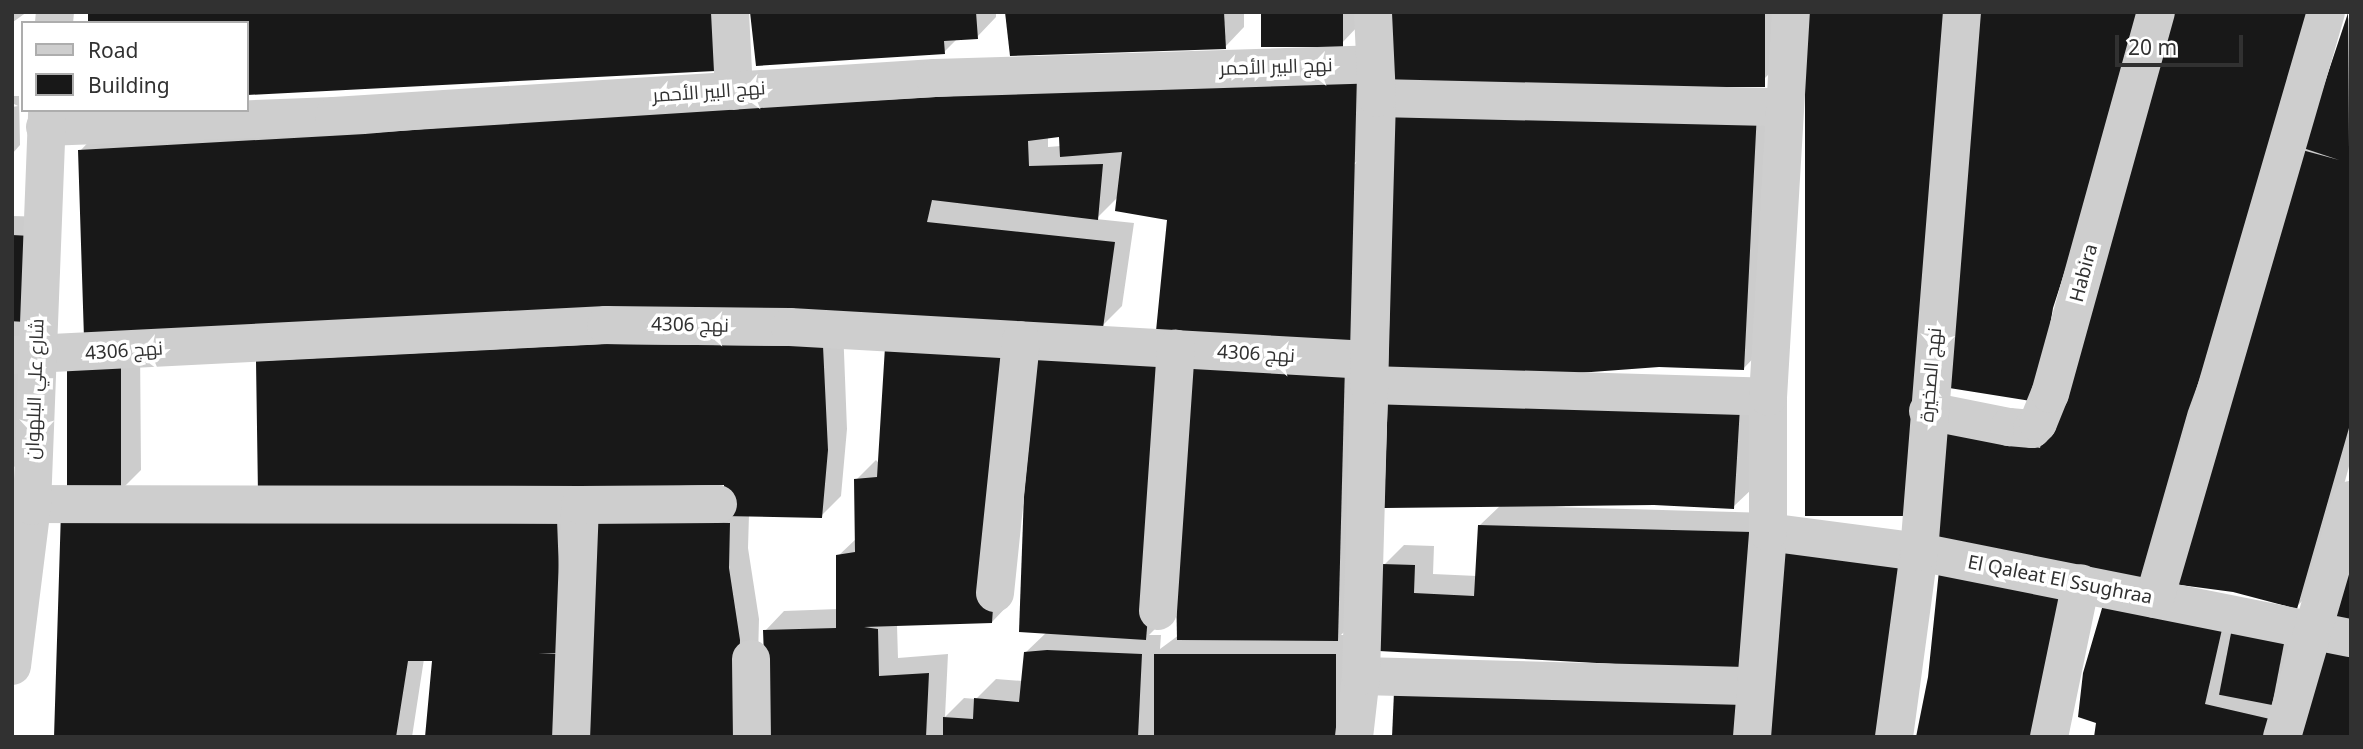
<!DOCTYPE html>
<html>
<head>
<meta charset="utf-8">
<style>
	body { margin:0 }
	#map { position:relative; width:2363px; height:749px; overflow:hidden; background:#fff; font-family:"Noto Sans",Cairo,sans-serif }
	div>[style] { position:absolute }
	.shadow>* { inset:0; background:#0003 }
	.building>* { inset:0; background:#181818; transform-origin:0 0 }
	.minor>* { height:38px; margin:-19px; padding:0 19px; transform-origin:19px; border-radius:19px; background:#cecece }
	span { translate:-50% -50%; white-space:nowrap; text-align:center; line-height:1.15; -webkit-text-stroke:7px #fff; paint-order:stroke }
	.street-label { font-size:19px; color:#313131 }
	.frame { position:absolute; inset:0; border:14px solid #313131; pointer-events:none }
	.legend { position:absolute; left:21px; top:21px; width:228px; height:91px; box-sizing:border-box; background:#fff; border:2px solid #adadad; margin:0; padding:9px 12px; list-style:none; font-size:21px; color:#313131 }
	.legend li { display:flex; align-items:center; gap:14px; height:35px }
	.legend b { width:35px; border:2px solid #adadad }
	.scale { position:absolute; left:2115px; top:35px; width:128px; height:32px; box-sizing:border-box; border:4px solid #313131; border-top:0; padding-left:9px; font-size:21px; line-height:24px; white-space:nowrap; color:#313131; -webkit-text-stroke:5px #fff; paint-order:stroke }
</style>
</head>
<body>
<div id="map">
	<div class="shadow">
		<div style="clip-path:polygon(12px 12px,27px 12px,13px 22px,12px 48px)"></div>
		<div style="clip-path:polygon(750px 12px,996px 12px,996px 17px,977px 37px,958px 38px,944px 52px)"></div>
		<div style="clip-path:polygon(1008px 12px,1244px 12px,1244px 27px,1225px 47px)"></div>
		<div style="clip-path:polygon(1263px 12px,1361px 12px,1360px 24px,1341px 44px)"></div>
		<div style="clip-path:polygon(1393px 12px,1783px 12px,1779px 64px,1759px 84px)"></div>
		<div style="clip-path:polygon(2331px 12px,2158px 561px,2137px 582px,2304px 614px,2279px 737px,2095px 737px,2128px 578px,1930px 677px,1941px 572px,1934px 537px,2049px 426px)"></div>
		<div style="clip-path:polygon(2350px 14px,2351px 459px,2316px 588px,2296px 607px,2305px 147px)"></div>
		<div style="clip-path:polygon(evenodd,1376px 56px,1373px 145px,1349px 169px,1375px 147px,1357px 619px,1341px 635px,1355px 635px,1354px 737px,767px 737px,765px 631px,784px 611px,838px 609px,838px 556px,857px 538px,856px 480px,876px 460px,1011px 602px,992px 622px,897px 625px,898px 658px,948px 654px,945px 717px,964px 698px,976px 699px,996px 679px,1023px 681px,1025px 653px,1047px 632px,1157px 339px,1173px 216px,1119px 196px,1096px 219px,1134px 223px,1122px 306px,1102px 326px,80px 151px,99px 131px,1376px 56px,1060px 135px,1061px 146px,1048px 147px,1048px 136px,1060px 135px,1376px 56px,1187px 432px,1179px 635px,1160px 649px,1161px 635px,1149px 635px,1165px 619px,1187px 432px)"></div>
		<div style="clip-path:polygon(1776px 93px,1763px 348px,1744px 368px,1659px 366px,1564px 372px)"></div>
		<div style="clip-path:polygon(12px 96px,19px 96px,20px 145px,12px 154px,12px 107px,18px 106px,12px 103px)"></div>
		<div style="clip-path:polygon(12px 216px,50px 217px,29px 453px,12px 469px)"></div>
		<div style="clip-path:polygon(843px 327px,847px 429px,841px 496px,821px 516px,749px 515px,748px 548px,759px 619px,756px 737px,585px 737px,725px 504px,726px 483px,372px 490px)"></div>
		<div style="clip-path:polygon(140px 345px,141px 470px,118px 493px,576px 500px,578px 737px,434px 660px,424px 659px,412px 737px,56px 737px,85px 490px,68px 369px)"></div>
		<div style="clip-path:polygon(1758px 388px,1753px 488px,1733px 507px,1654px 503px,1554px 507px,1771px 513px,1772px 564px,1381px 649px,1384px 565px,1404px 545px,1434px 546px,1433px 574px,1477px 576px,1480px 525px,1501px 505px)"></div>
	</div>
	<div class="building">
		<div style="clip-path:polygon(88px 12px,712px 12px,715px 71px,247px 95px,247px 23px,88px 23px)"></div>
		<div style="clip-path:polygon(750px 12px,976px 12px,978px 39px,944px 41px,945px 54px,756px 66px)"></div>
		<div style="clip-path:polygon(1005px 12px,1224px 12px,1226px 49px,1010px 56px)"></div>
		<div style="left:1261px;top:12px;width:82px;height:35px"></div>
		<div style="left:1391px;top:12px;width:374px;height:75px"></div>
		<div style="left:1805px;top:12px;width:139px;height:504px"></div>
		<div style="clip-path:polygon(1977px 12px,2148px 12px,2053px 308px,2037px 402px,1943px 387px)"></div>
		<div style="clip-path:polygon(2173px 12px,2319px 12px,2255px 227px,2188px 411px,2139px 582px,1933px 539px,1946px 427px,2040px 448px)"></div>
		<div style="clip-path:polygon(2348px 13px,2351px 421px,2297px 609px,2233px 592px,2173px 584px,2302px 150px,2339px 160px,2303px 148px)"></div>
		<div style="clip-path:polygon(1357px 74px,1350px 352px,1155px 341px,1167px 220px,1115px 211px,1122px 152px,1060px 157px,1059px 137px,1028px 141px,1029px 166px,1103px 164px,1098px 220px,932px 200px,927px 222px,1115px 242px,1103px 328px,664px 307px,84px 338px,78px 150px,365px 134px,554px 118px)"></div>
		<div style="clip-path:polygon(1394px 109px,1757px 112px,1744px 370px,1659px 367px,1564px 374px,1388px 374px)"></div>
		<div style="left:12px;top:235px;width:19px;height:86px;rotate:3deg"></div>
		<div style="clip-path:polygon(602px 344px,823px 346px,828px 450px,822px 518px,723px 516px,724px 485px,258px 495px,256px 361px)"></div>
		<div style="clip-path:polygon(885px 347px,1010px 354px,992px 623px,864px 627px,878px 629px,879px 676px,929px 673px,926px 737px,767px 737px,763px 630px,836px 628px,836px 555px,855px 552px,854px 479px,877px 477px)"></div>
		<div style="clip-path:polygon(1038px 350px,1169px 361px,1146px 640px,1019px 632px,1024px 494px)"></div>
		<div style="left:121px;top:364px;width:128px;height:54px;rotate:90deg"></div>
		<div style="clip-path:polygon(1345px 364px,1338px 641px,1177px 640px,1176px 577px,1192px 365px)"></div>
		<div style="clip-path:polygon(1388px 395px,1740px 407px,1734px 509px,1654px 505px,1384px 508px)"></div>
		<div style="clip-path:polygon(61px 511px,557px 519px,562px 653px,538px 654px,561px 654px,561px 737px,425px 737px,432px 661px,408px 661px,396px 737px,54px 737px)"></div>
		<div style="clip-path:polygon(590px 521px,730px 523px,729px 568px,740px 640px,737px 737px,584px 737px)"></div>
		<div style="clip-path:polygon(1478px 525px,1752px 532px,1743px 671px,1379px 651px,1382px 564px,1415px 565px,1414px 593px,1474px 596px)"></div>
		<div style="clip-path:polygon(1780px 544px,1903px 560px,1882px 737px,1767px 737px)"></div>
		<div style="clip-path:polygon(2351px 558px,2351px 626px,2330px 621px)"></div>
		<div style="clip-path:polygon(1939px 571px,2076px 591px,2044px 737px,1916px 737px,1928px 677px)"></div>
		<div style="clip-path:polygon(2105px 598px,2223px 625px,2205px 704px,2270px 719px,2265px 737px,2094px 737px,2096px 723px,2078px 717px,2083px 673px)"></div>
		<div style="left:2233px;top:623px;width:54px;height:73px;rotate:11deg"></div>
		<div style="clip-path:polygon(2318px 639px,2351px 646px,2351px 737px,2291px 737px)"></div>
		<div style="clip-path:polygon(1047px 650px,1142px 654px,1138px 737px,943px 737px,943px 717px,973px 719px,974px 698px,1019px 702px,1024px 652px)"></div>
		<div style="left:1154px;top:654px;width:182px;height:83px"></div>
		<div style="clip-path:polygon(1394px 692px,1740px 700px,1737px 737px,1392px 737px)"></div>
	</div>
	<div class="minor">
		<div style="left:730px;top:12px;width:79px;rotate:87.1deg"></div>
		<div style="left:54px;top:23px;width:11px;rotate:-85deg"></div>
		<div style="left:1377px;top:98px;width:408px;rotate:1.3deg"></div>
		<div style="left:45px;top:127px;width:289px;rotate:-2.2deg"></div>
		<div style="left:334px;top:116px;width:602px;rotate:-3.62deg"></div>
		<div style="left:935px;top:78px;width:439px;rotate:-1.8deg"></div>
		<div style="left:12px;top:355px;width:595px;rotate:-2.89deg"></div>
		<div style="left:606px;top:325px;width:184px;rotate:0.6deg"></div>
		<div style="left:790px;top:327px;width:579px;rotate:3.27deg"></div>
		<div style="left:1369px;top:385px;width:399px;rotate:1.7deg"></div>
		<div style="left:1928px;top:411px;width:83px;rotate:11.2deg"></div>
		<div style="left:2009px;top:427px;width:23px;rotate:5deg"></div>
		<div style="left:2032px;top:429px;width:8px;rotate:-45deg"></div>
		<div style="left:2038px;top:423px;width:31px;rotate:-68deg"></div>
		<div style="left:2050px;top:394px;width:396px;rotate:-74.5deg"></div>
		<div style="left:12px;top:504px;width:568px;rotate:0.1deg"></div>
		<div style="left:580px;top:505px;width:232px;rotate:92.2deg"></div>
		<div style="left:580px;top:505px;width:138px;rotate:-0.4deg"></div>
		<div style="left:1768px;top:532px;width:152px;rotate:7.5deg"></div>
		<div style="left:1919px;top:552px;width:440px;rotate:11.3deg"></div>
		<div style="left:995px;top:593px;width:254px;rotate:-84.1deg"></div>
		<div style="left:2155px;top:599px;width:611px;rotate:-73.76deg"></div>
		<div style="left:1158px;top:611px;width:263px;rotate:-86.1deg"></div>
		<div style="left:751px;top:659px;width:78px;rotate:89.3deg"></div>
		<div style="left:12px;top:666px;width:161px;rotate:-82.9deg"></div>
		<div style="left:32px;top:506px;width:396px;rotate:-87.8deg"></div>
		<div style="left:1361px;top:676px;width:394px;rotate:1.5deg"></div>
		<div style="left:1354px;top:737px;width:61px;rotate:-83.5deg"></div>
		<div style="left:1361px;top:676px;width:291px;rotate:-88.4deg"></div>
		<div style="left:1369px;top:385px;width:287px;rotate:-88.4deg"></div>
		<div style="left:1377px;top:98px;width:86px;rotate:-92.7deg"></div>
		<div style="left:1752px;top:737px;width:206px;rotate:-85.5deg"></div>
		<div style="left:1768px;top:532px;width:135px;rotate:-90deg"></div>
		<div style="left:1768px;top:397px;width:386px;rotate:-86.6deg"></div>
		<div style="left:1894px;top:737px;width:187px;rotate:-82.3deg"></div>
		<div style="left:1919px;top:552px;width:542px;rotate:-85.45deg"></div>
		<div style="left:2049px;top:737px;width:157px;rotate:-78.3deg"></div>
		<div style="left:2282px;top:737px;width:247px;rotate:-73.8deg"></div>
	</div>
	<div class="street-label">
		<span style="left:1276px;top:67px;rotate:-2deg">نهج البير الأحمر</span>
		<span style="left:709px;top:92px;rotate:-4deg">نهج البير الأحمر</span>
		<span style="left:2084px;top:273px;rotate:-75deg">Habira</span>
		<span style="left:690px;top:325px;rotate:1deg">نهج 4306</span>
		<span style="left:124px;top:351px;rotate:-4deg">نهج 4306</span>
		<span style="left:1256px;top:354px;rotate:3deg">نهج 4306</span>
		<span style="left:1931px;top:375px;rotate:-85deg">نهج الصخيرة</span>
		<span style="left:35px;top:389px;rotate:-88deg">شارع علي البلهوان</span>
		<span style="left:2060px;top:580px;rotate:11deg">El Qaleat El Ssughraa</span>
	</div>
	<div class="frame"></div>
	<ul class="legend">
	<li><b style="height:9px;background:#cecece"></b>Road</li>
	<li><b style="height:19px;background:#181818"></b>Building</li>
	</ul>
	<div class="scale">20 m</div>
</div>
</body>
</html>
